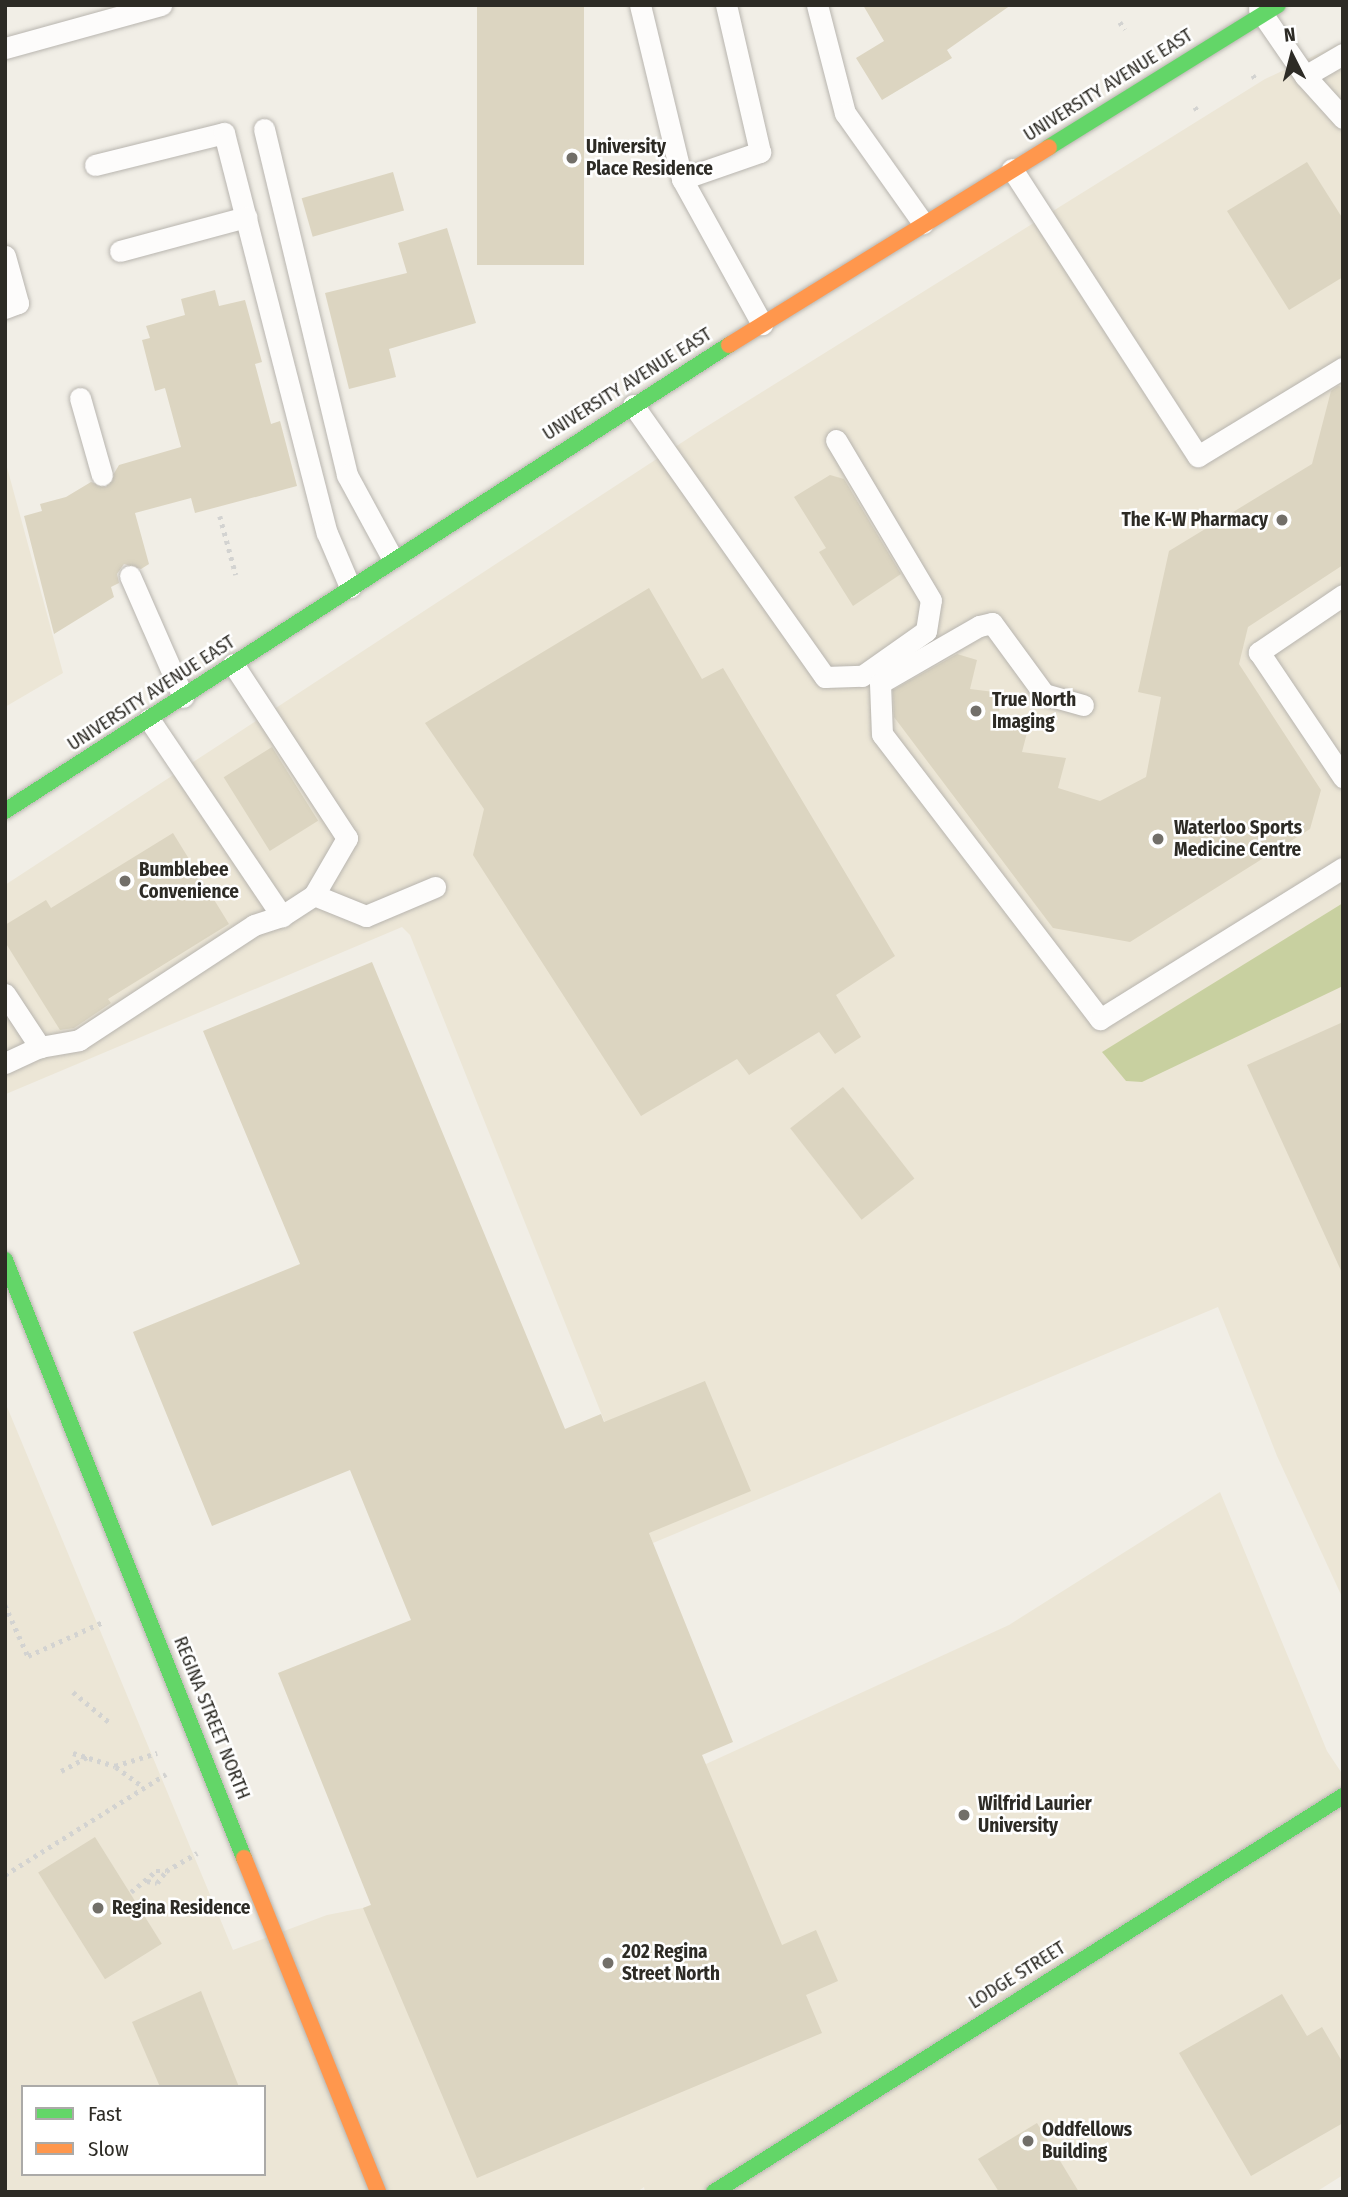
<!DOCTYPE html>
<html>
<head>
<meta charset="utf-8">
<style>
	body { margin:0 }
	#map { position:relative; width:1348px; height:2197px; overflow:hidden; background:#f1eee6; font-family:"Fira Sans Condensed",sans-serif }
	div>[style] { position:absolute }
	.built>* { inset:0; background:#ece6d6 }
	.forest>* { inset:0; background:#c8d0a0 }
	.building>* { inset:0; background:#dcd5c1; transform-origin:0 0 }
	.path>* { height:4.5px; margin-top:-2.25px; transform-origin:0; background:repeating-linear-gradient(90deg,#d3d3d1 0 3.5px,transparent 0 8.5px) }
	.roads { filter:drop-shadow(0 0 2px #b8b5af) drop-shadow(0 0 2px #b8b5af) }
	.lane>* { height:21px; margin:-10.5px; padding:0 10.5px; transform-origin:10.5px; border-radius:10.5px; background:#fdfcfb }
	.fast>* { height:16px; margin:-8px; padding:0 8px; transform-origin:8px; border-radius:8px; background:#63d668 }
	.slow>* { height:16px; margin:-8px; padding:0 8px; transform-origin:8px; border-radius:8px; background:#ff974d }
	.dots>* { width:19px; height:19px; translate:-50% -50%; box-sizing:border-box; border:4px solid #fff; border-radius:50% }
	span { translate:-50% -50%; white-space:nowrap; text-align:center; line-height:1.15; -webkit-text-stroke:5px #fff; paint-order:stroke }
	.street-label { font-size:19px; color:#2d2b25 }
	.poi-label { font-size:19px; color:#2d2b25; font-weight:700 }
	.left { translate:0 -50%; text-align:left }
	.right { translate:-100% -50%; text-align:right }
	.frame { position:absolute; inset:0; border:7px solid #2d2b25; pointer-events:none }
	.legend { position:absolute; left:21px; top:2085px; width:245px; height:91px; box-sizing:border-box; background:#fff; border:2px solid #abaaa8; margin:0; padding:9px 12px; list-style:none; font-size:21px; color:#2d2b25 }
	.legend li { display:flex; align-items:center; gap:14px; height:35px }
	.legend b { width:35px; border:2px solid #abaaa8 }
	.north { position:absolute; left:1257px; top:21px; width:70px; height:70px; -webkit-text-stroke:5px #fff; paint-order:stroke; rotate:354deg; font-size:19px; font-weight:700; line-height:28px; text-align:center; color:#2d2b25 }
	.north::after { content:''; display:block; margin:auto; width:24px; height:32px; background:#2d2b25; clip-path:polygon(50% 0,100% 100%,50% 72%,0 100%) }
</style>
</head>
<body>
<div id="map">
	<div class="built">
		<div style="clip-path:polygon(1343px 42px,1343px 1599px,1277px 1456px,1218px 1307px,653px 1543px,410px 935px,402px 927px,6px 1094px,5px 885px,701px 430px,1265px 79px)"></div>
		<div style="clip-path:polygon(5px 460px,63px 673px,5px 707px)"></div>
		<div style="clip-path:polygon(evenodd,5px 1402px,233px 1950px,327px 1915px,363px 1908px,706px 1764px,1009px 1625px,1220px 1492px,1327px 1751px,1343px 1775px,1343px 2175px,1316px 2192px,645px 2192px,644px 2187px,637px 2192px,5px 2192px,5px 1402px,23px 2087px,264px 2087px,264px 2174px,23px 2174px,23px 2087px)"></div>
	</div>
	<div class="forest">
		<div style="clip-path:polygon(1343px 903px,1343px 986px,1142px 1082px,1126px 1081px,1102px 1052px)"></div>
	</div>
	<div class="building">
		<div style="left:477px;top:5px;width:107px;height:260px"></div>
		<div style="clip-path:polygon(863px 5px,1011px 5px,947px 50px,952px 58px,882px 100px,856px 58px,884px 41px)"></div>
		<div style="clip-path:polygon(1307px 162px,1343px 219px,1343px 277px,1289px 310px,1227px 211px)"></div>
		<div style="left:393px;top:172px;width:40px;height:95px;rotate:74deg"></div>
		<div style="clip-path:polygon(447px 228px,476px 323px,389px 349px,396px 377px,349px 389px,325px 293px,407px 273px,398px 243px)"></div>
		<div style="clip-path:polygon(215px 290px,219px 306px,245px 300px,262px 362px,255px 364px,271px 424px,280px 421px,297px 486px,195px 513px,191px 498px,135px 513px,149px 564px,141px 569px,124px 564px,117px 574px,119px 583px,111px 587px,114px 597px,54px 634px,24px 516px,42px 511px,40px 504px,66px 497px,91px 482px,106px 487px,119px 465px,181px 447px,165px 388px,155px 391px,142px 340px,150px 338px,146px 326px,185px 315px,181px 299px)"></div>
		<div style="clip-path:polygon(1338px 386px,1343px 387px,1343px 565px,1248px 627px,1239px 664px,1321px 790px,1310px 829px,1130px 942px,1053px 928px,894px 717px,893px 690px,957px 654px,977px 660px,970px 689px,1002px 693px,997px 726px,1028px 729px,1022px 752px,1066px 758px,1058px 788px,1100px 801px,1146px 777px,1161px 697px,1138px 692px,1169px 551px,1312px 464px,1331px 391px)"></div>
		<div style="clip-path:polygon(830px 475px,844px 479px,901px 574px,853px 606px,819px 552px,826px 548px,794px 497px)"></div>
		<div style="clip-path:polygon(649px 588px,702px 679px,723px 668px,895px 956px,836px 995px,861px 1037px,835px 1054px,819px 1032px,749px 1075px,737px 1059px,641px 1116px,473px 855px,484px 809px,425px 723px)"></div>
		<div style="left:272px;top:747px;width:87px;height:57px;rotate:58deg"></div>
		<div style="clip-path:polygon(173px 833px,229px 924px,108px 999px,111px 1003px,74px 1028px,60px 1030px,5px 942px,5px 925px,46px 900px,51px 908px)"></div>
		<div style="clip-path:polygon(372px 962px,565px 1429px,601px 1414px,604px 1422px,705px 1381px,751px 1491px,649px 1533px,733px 1742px,702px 1755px,782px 1945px,816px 1930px,838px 1981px,806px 1995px,822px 2033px,477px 2178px,363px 1908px,371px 1905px,278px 1673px,411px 1620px,350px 1470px,212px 1526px,133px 1332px,300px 1264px,203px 1031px)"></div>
		<div style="clip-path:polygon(1343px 1022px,1343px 1275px,1247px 1065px)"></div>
		<div style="left:843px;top:1087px;width:116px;height:67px;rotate:52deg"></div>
		<div style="left:95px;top:1837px;width:126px;height:67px;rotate:58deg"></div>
		<div style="clip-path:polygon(201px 1991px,239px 2087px,160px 2087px,132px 2022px)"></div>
		<div style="clip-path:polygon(1282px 1994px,1307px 2036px,1322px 2027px,1343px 2063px,1343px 2123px,1251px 2176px,1179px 2053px)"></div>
		<div style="clip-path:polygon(1037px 2123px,1079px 2192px,999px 2192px,978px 2159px)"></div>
	</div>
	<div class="path">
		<div style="left:1120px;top:22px;width:9px;rotate:58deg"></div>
		<div style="left:1253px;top:75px;width:6px;rotate:59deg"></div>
		<div style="left:1195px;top:107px;width:7px;rotate:56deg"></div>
		<div style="left:220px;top:516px;width:61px;rotate:74.8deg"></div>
		<div style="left:5px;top:1605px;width:56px;rotate:65.7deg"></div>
		<div style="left:28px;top:1656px;width:82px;rotate:-24.4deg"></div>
		<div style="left:73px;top:1692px;width:47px;rotate:39.8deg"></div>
		<div style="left:73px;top:1753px;width:44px;rotate:17.2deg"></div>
		<div style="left:115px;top:1766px;width:44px;rotate:-17.2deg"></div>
		<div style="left:116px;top:1767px;width:34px;rotate:36deg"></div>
		<div style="left:61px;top:1771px;width:30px;rotate:-28deg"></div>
		<div style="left:5px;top:1875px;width:190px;rotate:-32.1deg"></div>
		<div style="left:147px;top:1881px;width:10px;rotate:11deg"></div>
		<div style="left:157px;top:1883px;width:15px;rotate:-53deg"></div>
		<div style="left:131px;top:1892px;width:33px;rotate:-40deg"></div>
		<div style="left:156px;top:1871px;width:10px"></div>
		<div style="left:166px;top:1871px;width:36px;rotate:-30deg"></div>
	</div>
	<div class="roads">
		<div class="lane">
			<div style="left:640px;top:5px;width:179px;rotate:76.4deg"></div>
			<div style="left:682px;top:179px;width:166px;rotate:61.1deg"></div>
			<div style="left:817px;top:5px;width:112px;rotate:75.5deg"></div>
			<div style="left:845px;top:113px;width:135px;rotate:54.7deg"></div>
			<div style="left:1259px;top:9px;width:81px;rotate:55.5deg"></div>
			<div style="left:1305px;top:76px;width:57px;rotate:47.9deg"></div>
			<div style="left:5px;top:48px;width:162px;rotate:-15.4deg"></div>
			<div style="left:1305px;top:76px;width:44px;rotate:-30.1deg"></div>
			<div style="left:264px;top:129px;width:356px;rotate:76.5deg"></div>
			<div style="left:347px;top:475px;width:94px;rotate:61.5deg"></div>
			<div style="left:95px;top:165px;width:133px;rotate:-13.9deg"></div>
			<div style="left:224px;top:133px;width:413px;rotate:75.6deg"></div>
			<div style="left:327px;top:533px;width:59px;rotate:66.9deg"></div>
			<div style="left:1012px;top:169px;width:342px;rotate:57.1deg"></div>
			<div style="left:1198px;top:456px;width:170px;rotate:-31.3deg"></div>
			<div style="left:682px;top:179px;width:83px;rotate:-19.1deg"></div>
			<div style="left:760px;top:152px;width:151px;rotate:-103deg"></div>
			<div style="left:120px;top:251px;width:131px;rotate:-15.1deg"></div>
			<div style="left:5px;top:256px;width:49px;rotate:74.5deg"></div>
			<div style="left:18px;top:303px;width:14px;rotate:159deg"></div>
			<div style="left:80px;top:398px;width:80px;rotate:74.1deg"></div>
			<div style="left:633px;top:405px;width:333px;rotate:54.8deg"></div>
			<div style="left:825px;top:677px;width:37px;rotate:-2deg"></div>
			<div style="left:862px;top:676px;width:78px;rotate:-35.1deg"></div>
			<div style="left:926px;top:631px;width:31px;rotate:-81deg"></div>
			<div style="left:931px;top:600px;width:186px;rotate:-120.7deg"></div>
			<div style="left:130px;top:576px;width:132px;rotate:66.3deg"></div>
			<div style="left:1343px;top:595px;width:102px;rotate:145.8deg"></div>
			<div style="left:1259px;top:652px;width:151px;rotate:56.1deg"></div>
			<div style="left:1083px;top:705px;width:41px;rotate:-164.2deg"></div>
			<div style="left:1044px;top:694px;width:88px;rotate:-126.2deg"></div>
			<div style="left:992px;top:623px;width:13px;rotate:167deg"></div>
			<div style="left:979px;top:626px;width:114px;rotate:150.1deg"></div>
			<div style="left:880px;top:683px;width:51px;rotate:87.8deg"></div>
			<div style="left:882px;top:734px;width:359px;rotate:52.6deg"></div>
			<div style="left:1100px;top:1019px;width:286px;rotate:-31.9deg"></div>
			<div style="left:149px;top:719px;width:238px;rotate:56deg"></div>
			<div style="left:314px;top:895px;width:56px;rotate:22deg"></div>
			<div style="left:366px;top:916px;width:75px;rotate:-22.8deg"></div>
			<div style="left:5px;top:994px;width:64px;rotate:56.6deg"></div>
			<div style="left:5px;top:1063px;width:38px;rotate:-25deg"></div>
			<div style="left:40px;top:1047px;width:40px;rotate:-10deg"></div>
			<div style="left:79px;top:1040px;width:209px;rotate:-33.3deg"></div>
			<div style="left:254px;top:925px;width:29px;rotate:-18deg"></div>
			<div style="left:282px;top:916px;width:38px;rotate:-33deg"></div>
			<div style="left:314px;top:895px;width:66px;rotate:-59.9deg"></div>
			<div style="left:347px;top:838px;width:208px;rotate:-123.2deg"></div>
		</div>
		<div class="fast">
			<div style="left:1049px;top:147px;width:269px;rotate:-31.8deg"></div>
			<div style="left:5px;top:811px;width:861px;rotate:-32.77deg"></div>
			<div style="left:5px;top:1260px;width:644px;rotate:68.22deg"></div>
			<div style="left:714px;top:2192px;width:743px;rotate:-32.19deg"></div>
		</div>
		<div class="slow">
			<div style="left:729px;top:345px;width:376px;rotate:-31.7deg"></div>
			<div style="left:244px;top:1858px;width:360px;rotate:68.1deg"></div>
		</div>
	</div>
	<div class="dots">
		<div style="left:572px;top:158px;background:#726f69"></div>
		<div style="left:1282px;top:520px;background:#726f69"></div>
		<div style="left:976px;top:711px;background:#726f69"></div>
		<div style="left:1158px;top:839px;background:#726f69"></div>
		<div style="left:125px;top:881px;background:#726f69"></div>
		<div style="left:964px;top:1815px;background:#726f69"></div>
		<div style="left:98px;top:1908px;background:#726f69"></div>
		<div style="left:608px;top:1963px;background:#726f69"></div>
		<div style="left:1028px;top:2141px;background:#726f69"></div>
	</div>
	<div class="street-label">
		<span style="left:1108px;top:85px;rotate:-32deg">UNIVERSITY AVENUE EAST</span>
		<span style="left:627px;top:384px;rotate:-32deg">UNIVERSITY AVENUE EAST</span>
		<span style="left:151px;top:693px;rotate:-33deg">UNIVERSITY AVENUE EAST</span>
		<span style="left:212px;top:1718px;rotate:68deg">REGINA STREET NORTH</span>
		<span style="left:1017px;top:1975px;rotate:-32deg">LODGE STREET</span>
	</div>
	<div class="poi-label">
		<span class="left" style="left:586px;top:158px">University<br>Place Residence</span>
		<span class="right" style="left:1268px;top:520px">The K-W Pharmacy</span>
		<span class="left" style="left:992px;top:711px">True North<br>Imaging</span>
		<span class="left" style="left:1174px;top:839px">Waterloo Sports<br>Medicine Centre</span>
		<span class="left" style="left:139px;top:881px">Bumblebee<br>Convenience</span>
		<span class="left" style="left:978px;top:1815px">Wilfrid Laurier<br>University</span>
		<span class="left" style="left:112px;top:1908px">Regina Residence</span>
		<span class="left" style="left:622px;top:1963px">202 Regina<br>Street North</span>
		<span class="left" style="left:1042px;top:2141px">Oddfellows<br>Building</span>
	</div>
	<div class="frame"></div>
	<ul class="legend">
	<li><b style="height:9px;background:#63d668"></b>Fast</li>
	<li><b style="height:9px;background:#ff974d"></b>Slow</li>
	</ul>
	<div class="north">N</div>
</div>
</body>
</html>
